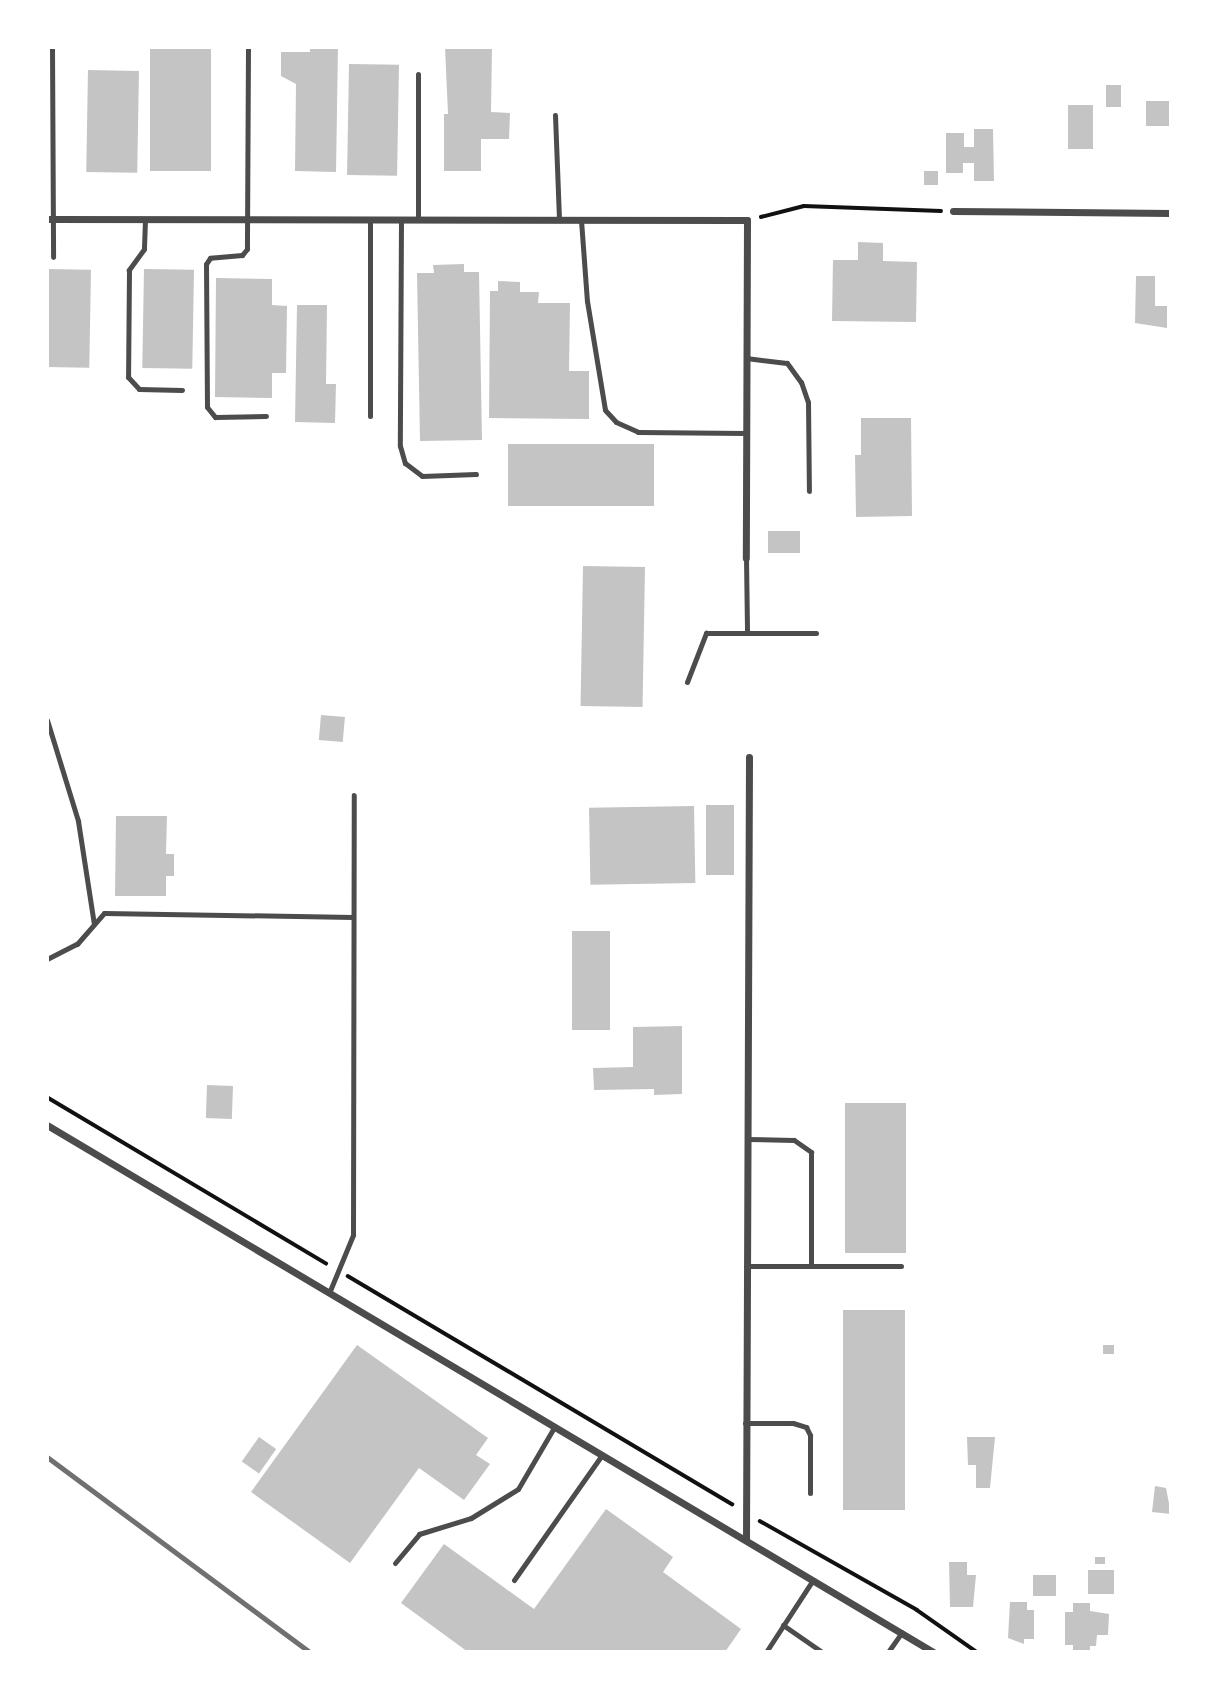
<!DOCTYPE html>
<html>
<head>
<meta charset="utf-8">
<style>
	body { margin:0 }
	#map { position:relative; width:1218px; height:1699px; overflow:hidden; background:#fff; font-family:Ubuntu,sans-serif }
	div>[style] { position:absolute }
	.building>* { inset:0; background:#c4c4c4; transform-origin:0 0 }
	.path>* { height:3.5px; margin:-1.75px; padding:0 1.75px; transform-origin:1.75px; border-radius:1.75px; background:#111 }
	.service>* { height:5px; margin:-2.5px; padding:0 2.5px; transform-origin:2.5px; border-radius:2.5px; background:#4c4c4c }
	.minor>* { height:7px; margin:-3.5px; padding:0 3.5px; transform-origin:3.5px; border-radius:3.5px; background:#4c4c4c }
	.rail>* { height:5px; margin:-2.5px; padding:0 2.5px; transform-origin:2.5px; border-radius:2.5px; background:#707070 }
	span { translate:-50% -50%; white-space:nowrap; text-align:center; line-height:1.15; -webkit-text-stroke:5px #fff; paint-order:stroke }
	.frame { position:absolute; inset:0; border:49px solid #fff; pointer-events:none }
</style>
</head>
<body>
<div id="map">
	<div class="building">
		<div style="left:150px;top:47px;width:61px;height:124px"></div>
		<div style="clip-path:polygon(310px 47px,338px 47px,336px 172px,295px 171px,296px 84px,281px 76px,281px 52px,310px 52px)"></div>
		<div style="clip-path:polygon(445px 47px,492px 47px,491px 112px,510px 113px,509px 139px,481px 139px,481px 171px,444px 171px,444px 114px,448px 114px)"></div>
		<div style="left:349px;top:64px;width:50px;height:111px;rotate:1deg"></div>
		<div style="left:88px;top:70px;width:51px;height:102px;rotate:1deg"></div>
		<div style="left:1106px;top:85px;width:15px;height:22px"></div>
		<div style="left:1146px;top:101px;width:25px;height:25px"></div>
		<div style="left:1068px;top:105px;width:25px;height:44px"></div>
		<div style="clip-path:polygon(974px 129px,993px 129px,994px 181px,974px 181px,974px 163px,963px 163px,963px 173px,946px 173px,946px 133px,964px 133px,964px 147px,974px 147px)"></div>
		<div style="left:924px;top:171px;width:14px;height:14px"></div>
		<div style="clip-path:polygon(858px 242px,883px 243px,883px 261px,917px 262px,916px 322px,832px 321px,833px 260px,858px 260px)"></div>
		<div style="clip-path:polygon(464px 264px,464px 272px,479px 272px,482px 440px,420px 441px,417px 273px,434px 273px,433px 265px)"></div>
		<div style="left:47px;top:269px;width:44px;height:98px;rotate:1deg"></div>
		<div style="left:144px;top:269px;width:50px;height:99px;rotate:1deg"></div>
		<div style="clip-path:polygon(1136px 276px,1155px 276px,1155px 306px,1167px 306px,1167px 328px,1135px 323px)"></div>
		<div style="clip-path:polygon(216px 278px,272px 279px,272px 305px,287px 306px,286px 373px,272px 373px,272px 398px,215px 397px)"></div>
		<div style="clip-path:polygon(498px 281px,520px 282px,520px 292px,539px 292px,538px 303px,570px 303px,569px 371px,589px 371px,589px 419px,489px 418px,490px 291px,498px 291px)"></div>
		<div style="clip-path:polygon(297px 305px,327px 305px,326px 384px,336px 384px,335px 423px,295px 422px)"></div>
		<div style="clip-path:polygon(861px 418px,911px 418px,912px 516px,856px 517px,855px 455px,861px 455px)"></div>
		<div style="left:654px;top:444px;width:62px;height:146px;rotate:90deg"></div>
		<div style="left:768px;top:531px;width:32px;height:22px"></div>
		<div style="left:583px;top:566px;width:62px;height:140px;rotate:1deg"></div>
		<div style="left:321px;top:715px;width:24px;height:25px;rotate:5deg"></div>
		<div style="left:706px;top:805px;width:28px;height:70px"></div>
		<div style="left:694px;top:806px;width:77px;height:105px;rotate:89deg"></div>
		<div style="clip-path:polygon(116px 816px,167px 816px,166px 854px,174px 854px,174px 876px,166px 876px,166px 896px,115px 896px)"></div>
		<div style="left:572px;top:931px;width:38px;height:99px"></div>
		<div style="clip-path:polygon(682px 1026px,682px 1094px,654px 1095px,654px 1089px,594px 1090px,593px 1068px,633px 1067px,633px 1027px)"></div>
		<div style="left:207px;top:1085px;width:26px;height:33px;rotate:2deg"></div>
		<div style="left:845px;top:1103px;width:61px;height:150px"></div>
		<div style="left:843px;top:1310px;width:62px;height:200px"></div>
		<div style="clip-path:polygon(357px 1345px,488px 1438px,476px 1455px,490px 1464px,464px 1500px,419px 1468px,350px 1563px,251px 1492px)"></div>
		<div style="left:1103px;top:1345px;width:11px;height:9px"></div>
		<div style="left:259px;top:1437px;width:21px;height:30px;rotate:35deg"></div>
		<div style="clip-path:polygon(967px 1437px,995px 1437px,990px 1488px,976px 1488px,976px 1465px,968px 1465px)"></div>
		<div style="clip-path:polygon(1155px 1486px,1166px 1488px,1171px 1514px,1152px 1512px)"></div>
		<div style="clip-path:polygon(606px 1509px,673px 1557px,663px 1572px,741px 1629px,725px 1652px,468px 1652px,401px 1603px,444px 1544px,534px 1609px)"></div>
		<div style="left:1095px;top:1557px;width:10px;height:7px"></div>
		<div style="clip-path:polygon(949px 1562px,967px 1562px,967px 1575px,976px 1575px,973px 1607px,950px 1607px)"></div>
		<div style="left:1088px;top:1570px;width:26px;height:24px"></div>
		<div style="left:1033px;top:1575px;width:23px;height:21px"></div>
		<div style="clip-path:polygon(1010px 1602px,1027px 1602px,1027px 1610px,1034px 1610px,1034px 1639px,1024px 1639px,1024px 1644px,1008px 1638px)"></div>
		<div style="clip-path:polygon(1073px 1603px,1090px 1603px,1090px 1611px,1109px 1614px,1108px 1635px,1097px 1635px,1096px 1646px,1090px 1646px,1090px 1652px,1073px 1652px,1073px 1645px,1065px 1645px,1065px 1612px,1073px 1612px)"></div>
	</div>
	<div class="path">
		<div style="left:761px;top:217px;width:44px;rotate:-14.3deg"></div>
		<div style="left:804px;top:206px;width:137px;rotate:2.1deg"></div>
		<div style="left:47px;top:1097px;width:325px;rotate:30.8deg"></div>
		<div style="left:348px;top:1276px;width:447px;rotate:30.7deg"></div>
		<div style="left:760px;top:1521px;width:180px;rotate:29.5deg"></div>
		<div style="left:917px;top:1610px;width:73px;rotate:35deg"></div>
	</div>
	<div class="service">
		<div style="left:52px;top:47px;width:210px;rotate:89.7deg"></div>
		<div style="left:248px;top:47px;width:202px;rotate:90.3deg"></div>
		<div style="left:247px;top:249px;width:8px;rotate:130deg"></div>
		<div style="left:242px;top:255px;width:32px;rotate:175deg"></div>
		<div style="left:210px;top:258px;width:7px;rotate:124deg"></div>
		<div style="left:206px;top:264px;width:143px;rotate:89.6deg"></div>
		<div style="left:207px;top:407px;width:13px;rotate:51deg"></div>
		<div style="left:215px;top:417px;width:51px;rotate:-1.1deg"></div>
		<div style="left:418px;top:74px;width:146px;rotate:90deg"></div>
		<div style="left:555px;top:115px;width:105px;rotate:87.8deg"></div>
		<div style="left:145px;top:219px;width:30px;rotate:92deg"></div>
		<div style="left:144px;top:249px;width:26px;rotate:126deg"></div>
		<div style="left:129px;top:270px;width:107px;rotate:90.5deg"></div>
		<div style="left:128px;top:377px;width:16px;rotate:47deg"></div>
		<div style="left:139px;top:389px;width:43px;rotate:1.3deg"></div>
		<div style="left:370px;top:219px;width:197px;rotate:90deg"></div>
		<div style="left:401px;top:220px;width:226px;rotate:90.3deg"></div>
		<div style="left:400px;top:446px;width:18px;rotate:74deg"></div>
		<div style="left:405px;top:463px;width:21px;rotate:37deg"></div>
		<div style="left:422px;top:476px;width:54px;rotate:-2.1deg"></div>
		<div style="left:581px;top:220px;width:81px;rotate:85.8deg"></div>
		<div style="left:587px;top:301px;width:110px;rotate:80.6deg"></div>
		<div style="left:605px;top:410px;width:16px;rotate:47deg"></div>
		<div style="left:616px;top:422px;width:24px;rotate:24deg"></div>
		<div style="left:638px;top:432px;width:108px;rotate:0.5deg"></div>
		<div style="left:746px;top:358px;width:41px;rotate:7deg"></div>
		<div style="left:787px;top:363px;width:24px;rotate:54deg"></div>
		<div style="left:801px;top:382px;width:21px;rotate:71deg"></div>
		<div style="left:808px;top:402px;width:89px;rotate:89.4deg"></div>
		<div style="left:746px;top:558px;width:75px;rotate:89.2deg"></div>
		<div style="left:687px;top:682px;width:53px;rotate:-68.8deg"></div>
		<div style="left:706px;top:633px;width:110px"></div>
		<div style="left:47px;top:720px;width:106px;rotate:72.9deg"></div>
		<div style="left:78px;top:821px;width:104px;rotate:81.2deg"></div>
		<div style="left:47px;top:959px;width:34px;rotate:-27deg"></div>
		<div style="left:77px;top:944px;width:41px;rotate:-48.9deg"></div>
		<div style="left:104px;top:913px;width:249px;rotate:0.9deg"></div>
		<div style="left:747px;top:1139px;width:47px;rotate:1.2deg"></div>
		<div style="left:794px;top:1140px;width:21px;rotate:35deg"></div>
		<div style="left:811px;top:1152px;width:114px;rotate:90deg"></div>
		<div style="left:746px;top:1266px;width:155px"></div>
		<div style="left:329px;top:1293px;width:63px;rotate:-67.5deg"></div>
		<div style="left:353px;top:1235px;width:440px;rotate:-89.9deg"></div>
		<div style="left:745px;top:1423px;width:48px"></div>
		<div style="left:793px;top:1423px;width:14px;rotate:17deg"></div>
		<div style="left:806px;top:1427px;width:9px;rotate:63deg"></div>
		<div style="left:810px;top:1435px;width:58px;rotate:90deg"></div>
		<div style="left:395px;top:1563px;width:38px;rotate:-50deg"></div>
		<div style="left:419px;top:1534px;width:54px;rotate:-17.1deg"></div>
		<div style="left:471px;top:1518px;width:55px;rotate:-31.7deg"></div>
		<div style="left:518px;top:1489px;width:69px;rotate:-59.7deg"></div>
		<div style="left:514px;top:1580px;width:151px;rotate:-54.9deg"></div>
		<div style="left:783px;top:1625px;width:47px;rotate:34.7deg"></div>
		<div style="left:766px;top:1652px;width:86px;rotate:-56.9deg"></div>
		<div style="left:888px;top:1652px;width:24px;rotate:-55deg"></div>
	</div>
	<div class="minor">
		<div style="left:953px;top:211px;width:218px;rotate:0.5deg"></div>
		<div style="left:47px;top:219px;width:700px;rotate:0.08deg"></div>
		<div style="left:747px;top:220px;width:338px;rotate:90.2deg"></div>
		<div style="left:47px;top:1125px;width:1031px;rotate:30.74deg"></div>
		<div style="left:746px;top:1540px;width:783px;rotate:-89.78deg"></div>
	</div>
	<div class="rail">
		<div style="left:47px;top:1457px;width:327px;rotate:36.6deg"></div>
	</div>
	<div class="frame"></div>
</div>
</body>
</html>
